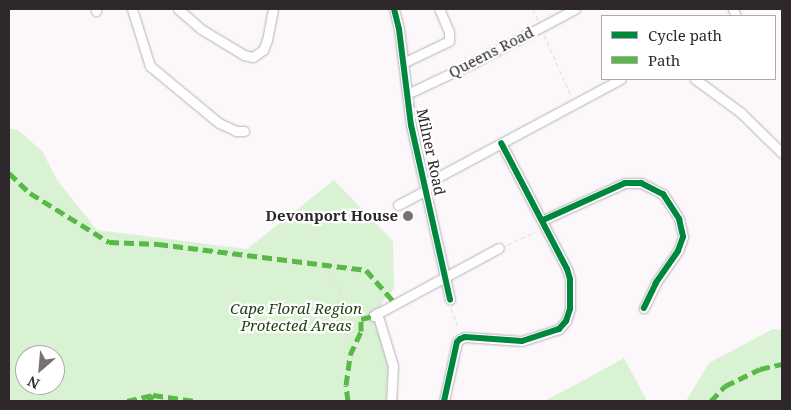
<!DOCTYPE html>
<html>
<head>
<meta charset="utf-8">
<style>
	body { margin:0 }
	#map { position:relative; width:791px; height:410px; overflow:hidden; background:#fcf7fb; font-family:"Noto Serif",serif }
	div>[style] { position:absolute }
	.green>* { inset:0; background:#d9f2d3 }
	.path>* { height:1px; margin-top:-0.5px; transform-origin:0; background:repeating-linear-gradient(90deg,#e1dee0 0 5px,transparent 0 7.5px) }
	.roads { filter:drop-shadow(0 0 1px #b6b1b5) drop-shadow(0 0 1px #b6b1b5) }
	.minor>* { height:9px; margin:-4.5px; padding:0 4.5px; transform-origin:4.5px; border-radius:4.5px; background:#fffefe }
	.quiet>* { height:5px; margin-top:-2.5px; transform-origin:0; background:repeating-linear-gradient(90deg,#58b947 0 10px,transparent 0 15px) }
	.cycleway>* { height:6px; margin:-3px; padding:0 3px; transform-origin:3px; border-radius:3px; background:#00873e }
	.dots>* { width:14px; height:14px; translate:-50% -50%; box-sizing:border-box; border:2px solid #fff; border-radius:50% }
	span { translate:-50% -50%; white-space:nowrap; text-align:center; line-height:1.15; -webkit-text-stroke:4.5px #fff; paint-order:stroke }
	.street-label { font-size:15px; color:#2e282c }
	.poi-label { font-size:15px; color:#2e282c; font-weight:700 }
	.right { translate:-100% -50%; text-align:right }
	.park-label { font-size:15px; color:#1a3f12; font-style:italic }
	.frame { position:absolute; inset:0; border:10px solid #2e282c; pointer-events:none }
	.legend { position:absolute; left:601px; top:15px; width:175px; height:65px; box-sizing:border-box; background:#fff; border:1px solid #aba9ab; margin:0; padding:6px 9px; list-style:none; font-size:15px; color:#2e282c }
	.legend li { display:flex; align-items:center; gap:10px; height:25px }
	.legend b { width:25px; border:1px solid #aba9ab }
	.north { position:absolute; left:15px; top:345px; width:50px; height:50px; box-sizing:border-box; background:#fff; border:1px solid #aba9ab; border-radius:50%; rotate:207deg; font-size:14px; font-weight:700; line-height:20px; text-align:center; color:#2e282c }
	.north::after { content:''; display:block; margin:auto; width:18px; height:22px; background:#767074; clip-path:polygon(50% 0,100% 100%,50% 72%,0 100%) }
</style>
</head>
<body>
<div id="map">
	<div class="green">
		<div style="clip-path:polygon(evenodd,9px 129px,17px 129px,42px 151px,57px 180px,97px 230px,247px 249px,334px 180px,393px 241px,394px 289px,382px 302px,379px 321px,389px 359px,386px 401px,9px 401px,9px 129px,25px 355px,55px 355px,55px 385px,25px 385px,25px 355px)"></div>
		<div style="clip-path:polygon(773px 329px,782px 330px,782px 401px,686px 401px,709px 363px)"></div>
		<div style="clip-path:polygon(624px 358px,647px 401px,544px 401px,588px 378px)"></div>
	</div>
	<div class="path">
		<div style="left:533px;top:9px;width:12px;rotate:66deg"></div>
		<div style="left:544px;top:35px;width:66px;rotate:65.8deg"></div>
		<div style="left:507px;top:245px;width:33px;rotate:-25deg"></div>
		<div style="left:323px;top:265px;width:9px;rotate:49deg"></div>
		<div style="left:329px;top:272px;width:23px;rotate:61deg"></div>
		<div style="left:340px;top:292px;width:11px;rotate:100deg"></div>
		<div style="left:338px;top:303px;width:53px;rotate:77deg"></div>
		<div style="left:451px;top:308px;width:23px;rotate:70deg"></div>
	</div>
	<div class="roads">
		<div class="minor">
			<div style="left:96px;top:9px;width:2px;rotate:90deg"></div>
			<div style="left:132px;top:9px;width:60px;rotate:72.5deg"></div>
			<div style="left:150px;top:66px;width:89px;rotate:39.6deg"></div>
			<div style="left:219px;top:123px;width:19px;rotate:25deg"></div>
			<div style="left:236px;top:131px;width:8px"></div>
			<div style="left:178px;top:9px;width:30px;rotate:41deg"></div>
			<div style="left:201px;top:29px;width:50px;rotate:31.2deg"></div>
			<div style="left:244px;top:55px;width:9px;rotate:13deg"></div>
			<div style="left:253px;top:57px;width:12px;rotate:-35deg"></div>
			<div style="left:263px;top:50px;width:11px;rotate:-68deg"></div>
			<div style="left:267px;top:40px;width:32px;rotate:-79deg"></div>
			<div style="left:394px;top:9px;width:21px;rotate:76deg"></div>
			<div style="left:399px;top:29px;width:97px;rotate:82.9deg"></div>
			<div style="left:411px;top:125px;width:179px;rotate:77.4deg"></div>
			<div style="left:733px;top:9px;width:8px;rotate:67deg"></div>
			<div style="left:403px;top:63px;width:51px;rotate:-25.6deg"></div>
			<div style="left:449px;top:41px;width:9px;rotate:-90deg"></div>
			<div style="left:449px;top:32px;width:25px;rotate:-113deg"></div>
			<div style="left:695px;top:79px;width:56px;rotate:36.3deg"></div>
			<div style="left:740px;top:112px;width:59px;rotate:44.3deg"></div>
			<div style="left:407px;top:94px;width:75px;rotate:-25.2deg"></div>
			<div style="left:475px;top:62px;width:113px;rotate:-27.9deg"></div>
			<div style="left:425px;top:184px;width:222px;rotate:-28.2deg"></div>
			<div style="left:398px;top:205px;width:32px;rotate:-28deg"></div>
			<div style="left:543px;top:220px;width:90px;rotate:-24.3deg"></div>
			<div style="left:625px;top:183px;width:16px"></div>
			<div style="left:641px;top:183px;width:25px;rotate:27deg"></div>
			<div style="left:663px;top:194px;width:30px;rotate:57deg"></div>
			<div style="left:679px;top:219px;width:18px;rotate:77deg"></div>
			<div style="left:683px;top:237px;width:15px;rotate:110deg"></div>
			<div style="left:678px;top:251px;width:39px;rotate:125deg"></div>
			<div style="left:656px;top:283px;width:28px;rotate:116deg"></div>
			<div style="left:377px;top:313px;width:55px;rotate:73.2deg"></div>
			<div style="left:393px;top:366px;width:35px;rotate:93deg"></div>
			<div style="left:373px;top:316px;width:143px;rotate:-28.4deg"></div>
			<div style="left:444px;top:401px;width:60px;rotate:-77.6deg"></div>
			<div style="left:457px;top:342px;width:4px;rotate:-45deg"></div>
			<div style="left:460px;top:339px;width:5px;rotate:-22deg"></div>
			<div style="left:465px;top:337px;width:57px;rotate:4deg"></div>
			<div style="left:522px;top:341px;width:39px;rotate:-18deg"></div>
			<div style="left:559px;top:329px;width:11px;rotate:-49deg"></div>
			<div style="left:566px;top:321px;width:13px;rotate:-72deg"></div>
			<div style="left:570px;top:309px;width:30px;rotate:-90deg"></div>
			<div style="left:570px;top:279px;width:10px;rotate:-107deg"></div>
			<div style="left:567px;top:269px;width:142px;rotate:-117.6deg"></div>
		</div>
	</div>
	<div class="quiet">
		<div style="left:9px;top:173px;width:29px;rotate:44deg"></div>
		<div style="left:30px;top:193px;width:93px;rotate:31.8deg"></div>
		<div style="left:109px;top:242px;width:49px;rotate:2.3deg"></div>
		<div style="left:158px;top:244px;width:210px;rotate:7.1deg"></div>
		<div style="left:366px;top:270px;width:44px;rotate:48.7deg"></div>
		<div style="left:127px;top:401px;width:27px;rotate:-13deg"></div>
		<div style="left:149px;top:401px;width:7px;rotate:-56deg"></div>
		<div style="left:153px;top:395px;width:42px;rotate:8.1deg"></div>
		<div style="left:348px;top:401px;width:16px;rotate:-97deg"></div>
		<div style="left:346px;top:385px;width:30px;rotate:-82deg"></div>
		<div style="left:350px;top:355px;width:26px;rotate:-65deg"></div>
		<div style="left:361px;top:331px;width:12px;rotate:-90deg"></div>
		<div style="left:361px;top:319px;width:12px;rotate:-14deg"></div>
		<div style="left:711px;top:401px;width:21px;rotate:-47deg"></div>
		<div style="left:725px;top:386px;width:39px;rotate:-26deg"></div>
		<div style="left:760px;top:369px;width:23px;rotate:-13deg"></div>
	</div>
	<div class="cycleway">
		<div style="left:394px;top:9px;width:21px;rotate:76deg"></div>
		<div style="left:399px;top:29px;width:97px;rotate:82.9deg"></div>
		<div style="left:411px;top:125px;width:179px;rotate:77.4deg"></div>
		<div style="left:543px;top:220px;width:90px;rotate:-24.3deg"></div>
		<div style="left:625px;top:183px;width:16px"></div>
		<div style="left:641px;top:183px;width:25px;rotate:27deg"></div>
		<div style="left:663px;top:194px;width:30px;rotate:57deg"></div>
		<div style="left:679px;top:219px;width:18px;rotate:77deg"></div>
		<div style="left:683px;top:237px;width:15px;rotate:110deg"></div>
		<div style="left:678px;top:251px;width:39px;rotate:125deg"></div>
		<div style="left:656px;top:283px;width:28px;rotate:116deg"></div>
		<div style="left:444px;top:401px;width:60px;rotate:-77.6deg"></div>
		<div style="left:457px;top:342px;width:4px;rotate:-45deg"></div>
		<div style="left:460px;top:339px;width:5px;rotate:-22deg"></div>
		<div style="left:465px;top:337px;width:57px;rotate:4deg"></div>
		<div style="left:522px;top:341px;width:39px;rotate:-18deg"></div>
		<div style="left:559px;top:329px;width:11px;rotate:-49deg"></div>
		<div style="left:566px;top:321px;width:13px;rotate:-72deg"></div>
		<div style="left:570px;top:309px;width:30px;rotate:-90deg"></div>
		<div style="left:570px;top:279px;width:10px;rotate:-107deg"></div>
		<div style="left:567px;top:269px;width:142px;rotate:-117.6deg"></div>
	</div>
	<div class="dots">
		<div style="left:408px;top:216px;background:#767074"></div>
	</div>
	<div class="street-label">
		<span style="left:491px;top:52px;rotate:-27deg">Queens Road</span>
		<span style="left:431px;top:152px;rotate:78deg">Milner Road</span>
	</div>
	<div class="poi-label">
		<span class="right" style="left:398px;top:216px">Devonport House</span>
	</div>
	<div class="park-label">
		<span style="left:296px;top:317px">Cape Floral Region<br>Protected Areas</span>
	</div>
	<div class="frame"></div>
	<ul class="legend">
	<li><b style="height:6px;background:#00873e"></b>Cycle path</li>
	<li><b style="height:6px;background:#58b947"></b>Path</li>
	</ul>
	<div class="north">N</div>
</div>
</body>
</html>
